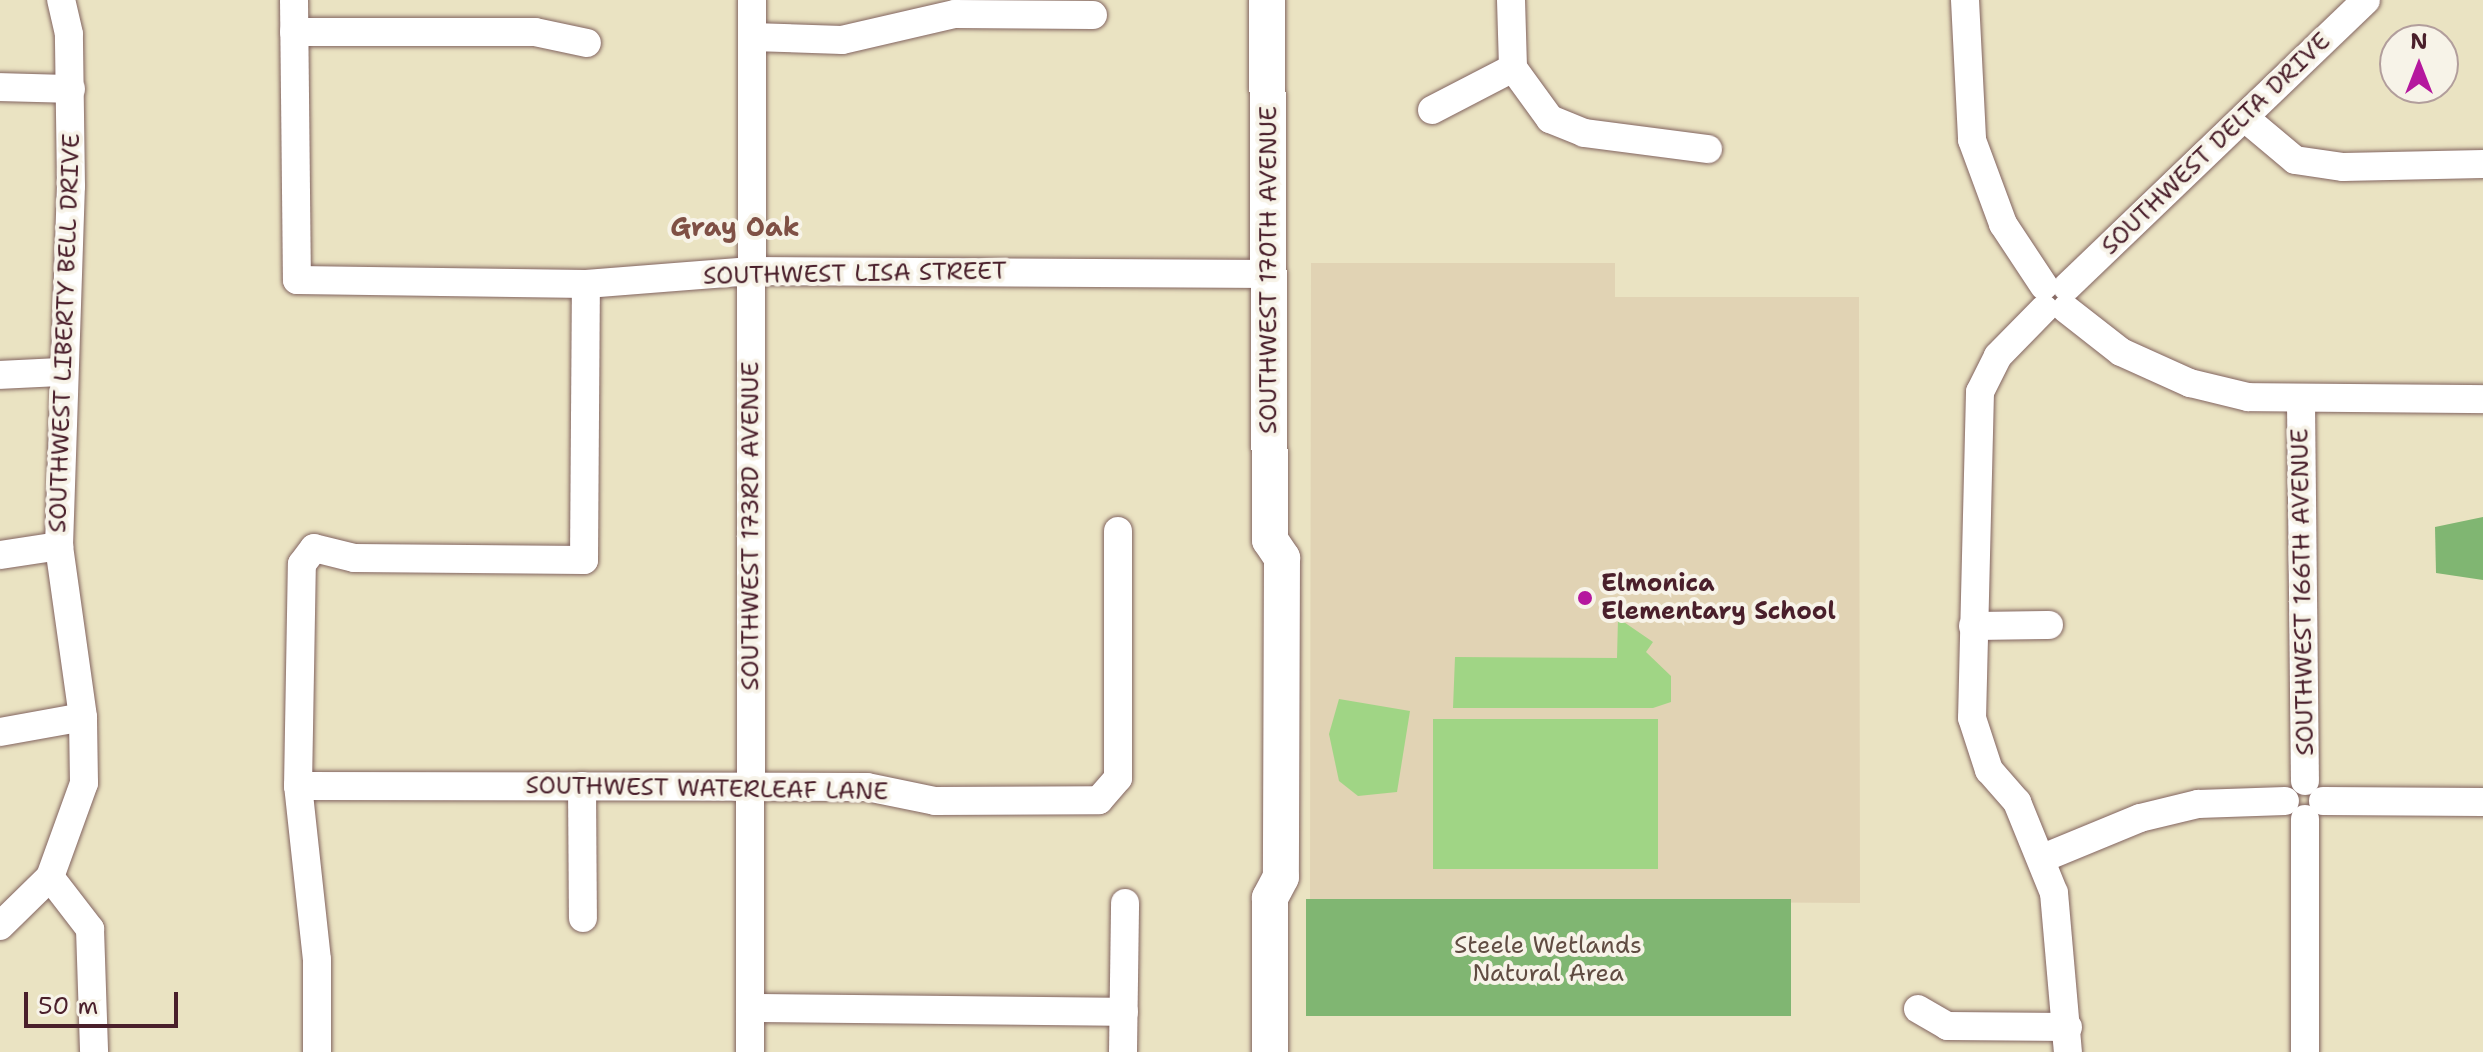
<!DOCTYPE html>
<html>
<head>
<meta charset="utf-8">
<style>
	body { margin:0 }
	#map { position:relative; width:2483px; height:1052px; overflow:hidden; background:#eae3c2; font-family:"Shantell Sans",sans-serif }
	div>[style] { position:absolute }
	.built>* { inset:0; background:#e1d3b4 }
	.green>* { inset:0; background:#a0d585; transform-origin:0 0 }
	.forest>* { inset:0; background:#80b672; transform-origin:0 0 }
	.roads { filter:drop-shadow(0 0 2px #826460) drop-shadow(0 0 2px #826460) }
	.minor>* { height:28px; margin:-14px; padding:0 14px; transform-origin:14px; border-radius:14px; background:#fff }
	.major>* { height:36px; margin:-18px; padding:0 18px; transform-origin:18px; border-radius:18px; background:#fff }
	.dots>* { width:22px; height:22px; translate:-50% -50%; box-sizing:border-box; border:4px solid #f7f3e8; border-radius:50% }
	span { translate:-50% -50%; white-space:nowrap; text-align:center; line-height:1.15; -webkit-text-stroke:8px #f7f3e8; paint-order:stroke }
	.street-label { font-size:24px; color:#4a1f2b }
	.poi-label { font-size:24px; color:#4a1f2b; font-weight:700 }
	.left { translate:0 -50%; text-align:left }
	.park-label { font-size:24px; color:#604c42 }
	.neighbourhood-label { font-size:26px; color:#7f5045; font-weight:700 }
	.north { position:absolute; left:2379px; top:24px; width:80px; height:80px; box-sizing:border-box; background:#f7f3e8; border:2px solid #b29e9c; border-radius:50%; rotate:0deg; font-size:22px; font-weight:700; line-height:32px; text-align:center; color:#4a1f2b }
	.north::after { content:''; display:block; margin:auto; width:28px; height:36px; background:#b5179e; clip-path:polygon(50% 0,100% 100%,50% 72%,0 100%) }
	.scale { position:absolute; left:24px; top:992px; width:154px; height:36px; box-sizing:border-box; border:4px solid #4a1f2b; border-top:0; padding-left:10px; font-size:24px; line-height:28px; white-space:nowrap; color:#4a1f2b; -webkit-text-stroke:6px #f7f3e8; paint-order:stroke }
</style>
</head>
<body>
<div id="map">
	<div class="built">
		<div style="clip-path:polygon(1311px 263px,1615px 263px,1615px 297px,1859px 297px,1860px 903px,1310px 899px)"></div>
	</div>
	<div class="green">
		<div style="clip-path:polygon(1618px 618px,1653px 642px,1646px 652px,1671px 676px,1671px 702px,1653px 708px,1453px 708px,1455px 657px,1617px 658px)"></div>
		<div style="clip-path:polygon(1339px 699px,1410px 711px,1397px 792px,1358px 796px,1339px 781px,1329px 734px)"></div>
		<div style="left:1433px;top:719px;width:225px;height:150px"></div>
	</div>
	<div class="forest">
		<div style="clip-path:polygon(2483px 517px,2483px 580px,2436px 573px,2435px 527px)"></div>
		<div style="left:1306px;top:899px;width:485px;height:117px"></div>
	</div>
	<div class="roads">
		<div class="minor">
			<div style="left:294px;top:0;width:280px;rotate:89.4deg"></div>
			<div style="left:297px;top:280px;width:289px;rotate:0.8deg"></div>
			<div style="left:586px;top:284px;width:166px;rotate:-4.5deg"></div>
			<div style="left:751px;top:271px;width:519px;rotate:0.33deg"></div>
			<div style="left:1511px;top:0;width:68px;rotate:88.3deg"></div>
			<div style="left:1513px;top:68px;width:63px;rotate:54deg"></div>
			<div style="left:1550px;top:119px;width:37px;rotate:22deg"></div>
			<div style="left:1584px;top:133px;width:125px;rotate:7.4deg"></div>
			<div style="left:1965px;top:0;width:140px;rotate:87.1deg"></div>
			<div style="left:1972px;top:140px;width:90px;rotate:69.7deg"></div>
			<div style="left:2003px;top:224px;width:74px;rotate:56.5deg"></div>
			<div style="left:294px;top:32px;width:241px"></div>
			<div style="left:535px;top:32px;width:53px;rotate:11.9deg"></div>
			<div style="left:752px;top:37px;width:90px;rotate:1.9deg"></div>
			<div style="left:842px;top:40px;width:116px;rotate:-13deg"></div>
			<div style="left:955px;top:14px;width:138px;rotate:0.4deg"></div>
			<div style="left:0;top:87px;width:71px;rotate:1.6deg"></div>
			<div style="left:1432px;top:110px;width:91px;rotate:-27.4deg"></div>
			<div style="left:2245px;top:118px;width:65px;rotate:40deg"></div>
			<div style="left:2295px;top:160px;width:49px;rotate:8.3deg"></div>
			<div style="left:2343px;top:167px;width:140px;rotate:-1.2deg"></div>
			<div style="left:2067px;top:287px;width:414px;rotate:-43.8deg"></div>
			<div style="left:2044px;top:309px;width:66px;rotate:134.4deg"></div>
			<div style="left:1998px;top:356px;width:40px;rotate:116.6deg"></div>
			<div style="left:1980px;top:392px;width:326px;rotate:91.4deg"></div>
			<div style="left:1972px;top:718px;width:55px;rotate:71.9deg"></div>
			<div style="left:1989px;top:770px;width:43px;rotate:48.8deg"></div>
			<div style="left:2017px;top:802px;width:98px;rotate:67.9deg"></div>
			<div style="left:2054px;top:893px;width:160px;rotate:85deg"></div>
			<div style="left:2066px;top:309px;width:70px;rotate:38deg"></div>
			<div style="left:2121px;top:352px;width:76px;rotate:24.2deg"></div>
			<div style="left:2190px;top:383px;width:60px;rotate:13.6deg"></div>
			<div style="left:2248px;top:397px;width:235px;rotate:0.5deg"></div>
			<div style="left:0;top:375px;width:61px;rotate:-2.8deg"></div>
			<div style="left:2301px;top:403px;width:378px;rotate:89.4deg"></div>
			<div style="left:0;top:555px;width:60px;rotate:-8.7deg"></div>
			<div style="left:1973px;top:626px;width:76px;rotate:-0.8deg"></div>
			<div style="left:0;top:732px;width:84px;rotate:-10.2deg"></div>
			<div style="left:298px;top:786px;width:569px;rotate:0.1deg"></div>
			<div style="left:867px;top:787px;width:69px;rotate:11.6deg"></div>
			<div style="left:935px;top:801px;width:164px;rotate:-0.3deg"></div>
			<div style="left:1099px;top:800px;width:29px;rotate:-49deg"></div>
			<div style="left:1118px;top:778px;width:247px;rotate:-90deg"></div>
			<div style="left:582px;top:786px;width:132px;rotate:89.6deg"></div>
			<div style="left:2323px;top:801px;width:160px;rotate:0.4deg"></div>
			<div style="left:2043px;top:858px;width:105px;rotate:-22.4deg"></div>
			<div style="left:2140px;top:818px;width:60px;rotate:-13.6deg"></div>
			<div style="left:2198px;top:804px;width:87px;rotate:-2deg"></div>
			<div style="left:50px;top:877px;width:66px;rotate:52.4deg"></div>
			<div style="left:90px;top:929px;width:123px;rotate:88.1deg"></div>
			<div style="left:0;top:926px;width:70px;rotate:-44.4deg"></div>
			<div style="left:50px;top:877px;width:100px;rotate:-70.1deg"></div>
			<div style="left:84px;top:783px;width:66px;rotate:-90.9deg"></div>
			<div style="left:83px;top:717px;width:173px;rotate:-98deg"></div>
			<div style="left:59px;top:546px;width:360px;rotate:-88.1deg"></div>
			<div style="left:71px;top:186px;width:152px;rotate:-90.8deg"></div>
			<div style="left:69px;top:34px;width:35px;rotate:-103deg"></div>
			<div style="left:750px;top:1008px;width:374px;rotate:0.6deg"></div>
			<div style="left:1918px;top:1009px;width:34px;rotate:30deg"></div>
			<div style="left:1947px;top:1026px;width:121px;rotate:0.5deg"></div>
			<div style="left:317px;top:1052px;width:92px;rotate:-90deg"></div>
			<div style="left:317px;top:960px;width:175px;rotate:-96.2deg"></div>
			<div style="left:298px;top:786px;width:222px;rotate:-89deg"></div>
			<div style="left:302px;top:564px;width:20px;rotate:-53deg"></div>
			<div style="left:314px;top:548px;width:41px;rotate:14deg"></div>
			<div style="left:354px;top:558px;width:230px;rotate:0.5deg"></div>
			<div style="left:584px;top:560px;width:276px;rotate:-89.6deg"></div>
			<div style="left:750px;top:1052px;width:1052px;rotate:-89.89deg"></div>
			<div style="left:1123px;top:1052px;width:149px;rotate:-89.2deg"></div>
			<div style="left:2305px;top:1052px;width:233px;rotate:-90deg"></div>
		</div>
		<div class="major">
			<div style="left:1267px;top:0;width:540px;rotate:89.68deg"></div>
			<div style="left:1270px;top:540px;width:22px;rotate:56deg"></div>
			<div style="left:1282px;top:558px;width:319px;rotate:90.2deg"></div>
			<div style="left:1281px;top:877px;width:24px;rotate:118deg"></div>
			<div style="left:1270px;top:898px;width:154px;rotate:90deg"></div>
		</div>
	</div>
	<div class="dots">
		<div style="left:1585px;top:598px;background:#b5179e"></div>
	</div>
	<div class="street-label">
		<span style="left:2216px;top:144px;rotate:-44deg">SOUTHWEST DELTA DRIVE</span>
		<span style="left:1269px;top:270px;rotate:-90deg">SOUTHWEST 170TH AVENUE</span>
		<span style="left:855px;top:274px;rotate:-1deg">SOUTHWEST LISA STREET</span>
		<span style="left:65px;top:333px;rotate:-88deg">SOUTHWEST LIBERTY BELL DRIVE</span>
		<span style="left:751px;top:526px;rotate:-90deg">SOUTHWEST 173RD AVENUE</span>
		<span style="left:2303px;top:592px;rotate:-91deg">SOUTHWEST 166TH AVENUE</span>
		<span style="left:707px;top:789px;rotate:1deg">SOUTHWEST WATERLEAF LANE</span>
	</div>
	<div class="poi-label">
		<span class="left" style="left:1601px;top:598px">Elmonica<br>Elementary School</span>
	</div>
	<div class="park-label">
		<span style="left:1548px;top:960px">Steele Wetlands<br>Natural Area</span>
	</div>
	<div class="neighbourhood-label">
		<span style="left:735px;top:227px">Gray Oak</span>
	</div>
	<div class="north">N</div>
	<div class="scale">50 m</div>
</div>
</body>
</html>
